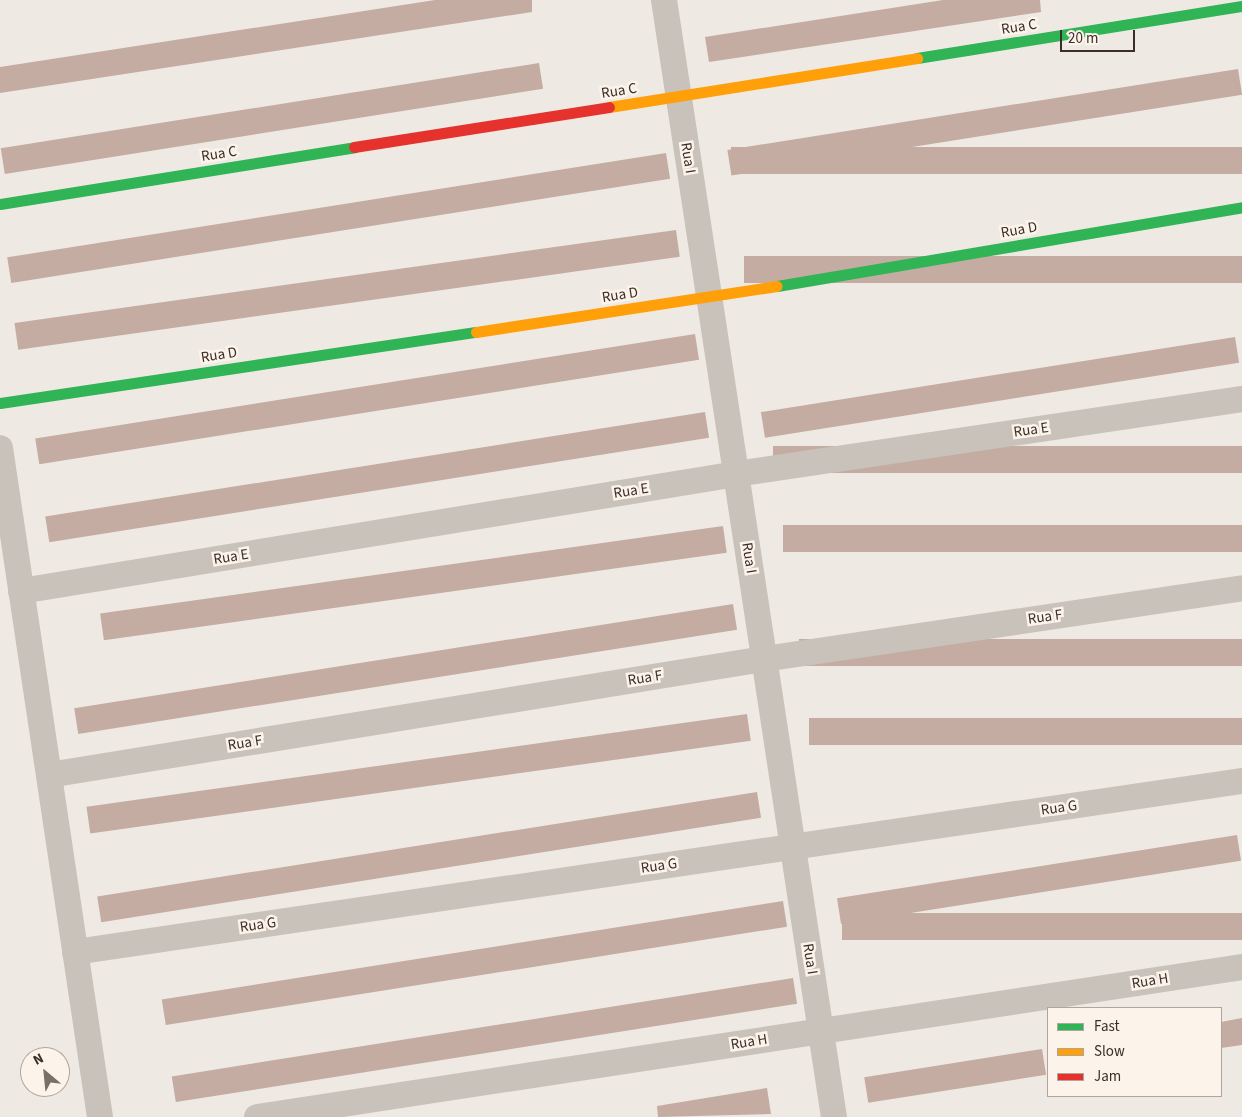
<!DOCTYPE html>
<html>
<head>
<meta charset="utf-8">
<style>
	body { margin:0 }
	#map { position:relative; width:1242px; height:1117px; overflow:hidden; background:#efe9e3; font-family:"Source Sans 3",sans-serif }
	div>[style] { position:absolute }
	.building>* { inset:0; background:#c5aca3; transform-origin:0 0 }
	.street>* { height:26px; margin:-13px; padding:0 13px; transform-origin:13px; border-radius:13px; background:#c9c2bb }
	.fast>* { height:11px; margin:-5.5px; padding:0 5.5px; transform-origin:5.5px; border-radius:5.5px; background:#30b455 }
	.slow>* { height:11px; margin:-5.5px; padding:0 5.5px; transform-origin:5.5px; border-radius:5.5px; background:#ff9f0a }
	.jam>* { height:11px; margin:-5.5px; padding:0 5.5px; transform-origin:5.5px; border-radius:5.5px; background:#e5322d }
	span { translate:-50% -50%; white-space:nowrap; text-align:center; line-height:1.15; -webkit-text-stroke:5px #fcf4eb; paint-order:stroke }
	.street-label { font-size:15px; color:#3b2e28 }
	.legend { position:absolute; left:1047px; top:1007px; width:175px; height:90px; box-sizing:border-box; background:#fcf4eb; border:1px solid #afa59d; margin:0; padding:6px 9px; list-style:none; font-size:15px; color:#3b2e28 }
	.legend li { display:flex; align-items:center; gap:10px; height:25px }
	.legend b { width:25px; border:1px solid #afa59d }
	.north { position:absolute; left:20px; top:1047px; width:50px; height:50px; box-sizing:border-box; background:#fcf4eb; border:1px solid #afa59d; border-radius:50%; rotate:332deg; font-size:14px; font-weight:700; line-height:20px; text-align:center; color:#3b2e28 }
	.north::after { content:''; display:block; margin:auto; width:18px; height:22px; background:#7a6f69; clip-path:polygon(50% 0,100% 100%,50% 72%,0 100%) }
	.scale { position:absolute; left:1060px; top:30px; width:75px; height:22px; box-sizing:border-box; border:2px solid #3b2e28; border-top:0; padding-left:6px; font-size:15px; line-height:18px; white-space:nowrap; color:#3b2e28; -webkit-text-stroke:4px #fcf4eb; paint-order:stroke }
</style>
</head>
<body>
<div id="map">
	<div class="building">
		<div style="clip-path:polygon(435px 0,532px 0,532px 12px,0 93px,0 67px)"></div>
		<div style="clip-path:polygon(943px 0,1040px 0,1041px 12px,709px 62px,705px 37px)"></div>
		<div style="left:539px;top:63px;width:26px;height:545px;rotate:81deg"></div>
		<div style="left:1238px;top:69px;width:26px;height:517px;rotate:81deg"></div>
		<div style="left:1242px;top:147px;width:27px;height:511px;rotate:90deg"></div>
		<div style="left:666px;top:153px;width:26px;height:667px;rotate:81deg"></div>
		<div style="left:676px;top:230px;width:27px;height:668px;rotate:82deg"></div>
		<div style="left:1242px;top:256px;width:27px;height:498px;rotate:90deg"></div>
		<div style="left:695px;top:334px;width:26px;height:668px;rotate:81deg"></div>
		<div style="left:1235px;top:337px;width:26px;height:480px;rotate:81deg"></div>
		<div style="left:705px;top:412px;width:26px;height:668px;rotate:81deg"></div>
		<div style="left:1242px;top:446px;width:27px;height:469px;rotate:90deg"></div>
		<div style="left:1242px;top:525px;width:27px;height:459px;rotate:90deg"></div>
		<div style="left:723px;top:526px;width:27px;height:629px;rotate:82deg"></div>
		<div style="left:733px;top:604px;width:26px;height:667px;rotate:81deg"></div>
		<div style="left:1242px;top:639px;width:27px;height:443px;rotate:90deg"></div>
		<div style="left:747px;top:714px;width:27px;height:667px;rotate:82deg"></div>
		<div style="left:1242px;top:718px;width:27px;height:433px;rotate:90deg"></div>
		<div style="left:757px;top:792px;width:26px;height:668px;rotate:81deg"></div>
		<div style="left:1237px;top:835px;width:26px;height:405px;rotate:81deg"></div>
		<div style="left:783px;top:901px;width:26px;height:629px;rotate:81deg"></div>
		<div style="left:1242px;top:913px;width:27px;height:400px;rotate:90deg"></div>
		<div style="left:793px;top:978px;width:26px;height:629px;rotate:81deg"></div>
		<div style="clip-path:polygon(1242px 1018px,1242px 1045px,1221px 1048px,1221px 1022px)"></div>
		<div style="left:1042px;top:1049px;width:26px;height:180px;rotate:81deg"></div>
		<div style="clip-path:polygon(767px 1088px,771px 1114px,658px 1117px,657px 1106px)"></div>
	</div>
	<div class="street">
		<div style="left:664px;top:0;width:1130px;rotate:81.35deg"></div>
		<div style="left:0;top:448px;width:676px;rotate:81.5deg"></div>
		<div style="left:21px;top:591px;width:725px;rotate:-9.29deg"></div>
		<div style="left:736px;top:474px;width:512px;rotate:-8.43deg"></div>
		<div style="left:49px;top:775px;width:724px;rotate:-9.22deg"></div>
		<div style="left:764px;top:659px;width:483px;rotate:-8.4deg"></div>
		<div style="left:75px;top:952px;width:1179px;rotate:-8.34deg"></div>
		<div style="left:257px;top:1117px;width:996px;rotate:-8.66deg"></div>
	</div>
	<div class="fast">
		<div style="left:917px;top:58px;width:329px;rotate:-9.1deg"></div>
		<div style="left:0;top:204px;width:359px;rotate:-9.1deg"></div>
		<div style="left:777px;top:286px;width:472px;rotate:-9.6deg"></div>
		<div style="left:0;top:403px;width:481px;rotate:-8.5deg"></div>
	</div>
	<div class="slow">
		<div style="left:609px;top:107px;width:312px;rotate:-9deg"></div>
		<div style="left:476px;top:332px;width:304px;rotate:-8.7deg"></div>
	</div>
	<div class="jam">
		<div style="left:354px;top:147px;width:258px;rotate:-8.9deg"></div>
	</div>
	<div class="street-label">
		<span style="left:1019px;top:27px;rotate:-9deg">Rua C</span>
		<span style="left:619px;top:91px;rotate:-9deg">Rua C</span>
		<span style="left:219px;top:154px;rotate:-9deg">Rua C</span>
		<span style="left:688px;top:158px;rotate:81deg">Rua I</span>
		<span style="left:1019px;top:230px;rotate:-10deg">Rua D</span>
		<span style="left:620px;top:295px;rotate:-9deg">Rua D</span>
		<span style="left:219px;top:355px;rotate:-9deg">Rua D</span>
		<span style="left:1031px;top:430px;rotate:-8deg">Rua E</span>
		<span style="left:631px;top:491px;rotate:-9deg">Rua E</span>
		<span style="left:231px;top:557px;rotate:-9deg">Rua E</span>
		<span style="left:749px;top:558px;rotate:81deg">Rua I</span>
		<span style="left:1045px;top:617px;rotate:-8deg">Rua F</span>
		<span style="left:645px;top:678px;rotate:-9deg">Rua F</span>
		<span style="left:245px;top:743px;rotate:-9deg">Rua F</span>
		<span style="left:1059px;top:808px;rotate:-8deg">Rua G</span>
		<span style="left:659px;top:866px;rotate:-8deg">Rua G</span>
		<span style="left:258px;top:925px;rotate:-8deg">Rua G</span>
		<span style="left:810px;top:959px;rotate:81deg">Rua I</span>
		<span style="left:1150px;top:981px;rotate:-9deg">Rua H</span>
		<span style="left:749px;top:1042px;rotate:-9deg">Rua H</span>
	</div>
	<ul class="legend">
	<li><b style="height:6px;background:#30b455"></b>Fast</li>
	<li><b style="height:6px;background:#ff9f0a"></b>Slow</li>
	<li><b style="height:6px;background:#e5322d"></b>Jam</li>
	</ul>
	<div class="north">N</div>
	<div class="scale">20 m</div>
</div>
</body>
</html>
